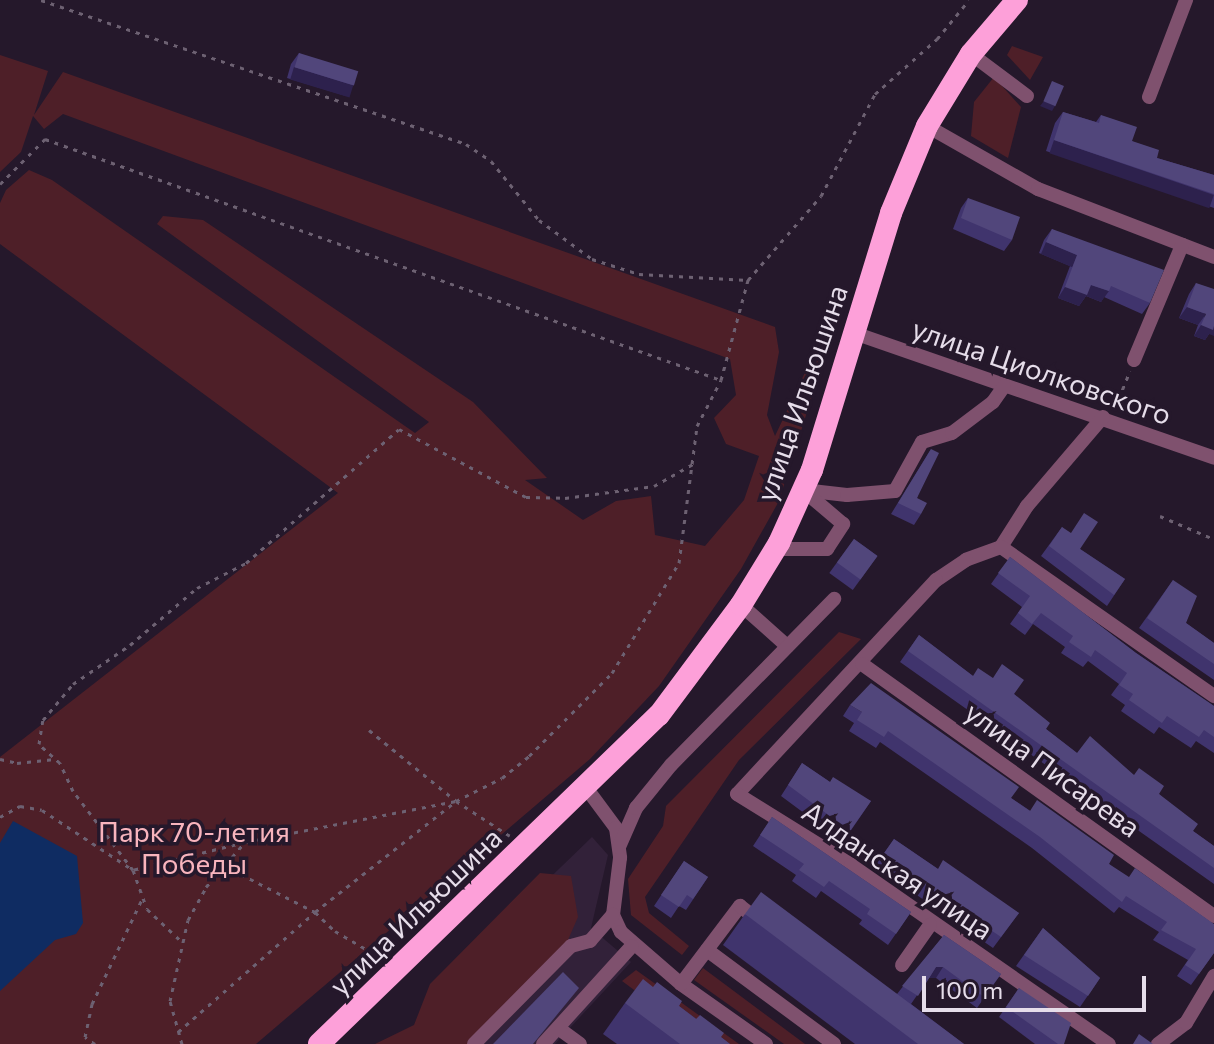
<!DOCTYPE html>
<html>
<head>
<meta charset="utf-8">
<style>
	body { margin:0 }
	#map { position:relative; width:1214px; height:1044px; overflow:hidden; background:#25182b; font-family:Commissioner,sans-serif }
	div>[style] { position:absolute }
	.built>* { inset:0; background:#322139 }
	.green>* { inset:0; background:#4e1f28 }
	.water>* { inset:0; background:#0f2c62 }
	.path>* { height:3px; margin-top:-1.5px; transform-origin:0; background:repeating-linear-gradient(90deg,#6d6172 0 4px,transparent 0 10px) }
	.minor>* { height:14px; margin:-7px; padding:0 7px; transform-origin:7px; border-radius:7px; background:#7f516e }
	.highway>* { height:22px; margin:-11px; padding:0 11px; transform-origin:11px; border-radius:11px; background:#fda0d9 }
	.wall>* { inset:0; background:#40346d; transform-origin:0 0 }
	.shaded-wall>* { inset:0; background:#2d214d; transform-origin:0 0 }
	.building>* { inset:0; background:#51467b; transform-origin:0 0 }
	span { translate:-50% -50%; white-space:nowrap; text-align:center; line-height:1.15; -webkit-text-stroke:7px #25182b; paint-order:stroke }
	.street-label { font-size:28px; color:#e6ddea }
	.park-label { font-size:28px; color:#f8b4bd }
	.scale { position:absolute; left:922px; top:976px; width:224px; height:36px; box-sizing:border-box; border:4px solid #e6ddea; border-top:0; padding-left:10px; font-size:24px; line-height:28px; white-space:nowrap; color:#e6ddea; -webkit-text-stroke:6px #25182b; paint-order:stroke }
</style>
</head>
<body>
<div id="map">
	<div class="built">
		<div style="clip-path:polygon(592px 837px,608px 855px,591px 928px,631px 962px,555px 1044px,441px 1044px,441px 983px)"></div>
	</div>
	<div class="green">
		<div style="clip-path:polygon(1012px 46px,1043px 57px,1030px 80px,1007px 55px)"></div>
		<div style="clip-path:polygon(0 55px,48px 71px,34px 115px,63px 72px,775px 327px,779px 352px,767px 415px,775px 436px,808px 366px,824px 358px,779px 501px,741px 569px,659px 686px,590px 759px,256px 1044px,0 1044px,0 757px,338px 493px,0 244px,0 203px,6px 190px,29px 170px,52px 180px,415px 433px,429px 422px,157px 224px,163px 216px,203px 220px,473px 402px,547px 478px,525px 480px,583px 520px,616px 501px,651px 496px,655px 535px,705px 546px,744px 500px,759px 456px,726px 444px,714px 418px,736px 395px,730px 359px,63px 114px,44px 129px,33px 116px,21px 152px,0 172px)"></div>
		<div style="clip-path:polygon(994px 77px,1021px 107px,1008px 158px,971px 136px,974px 102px)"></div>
		<div style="clip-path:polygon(839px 632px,861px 639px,739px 760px,645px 897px,649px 913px,689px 946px,682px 955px,631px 915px,628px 879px,663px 826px,666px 806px)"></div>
		<div style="clip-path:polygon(540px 873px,571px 876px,578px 917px,564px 949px,470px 1044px,375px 1044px,414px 1025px,430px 984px)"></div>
		<div style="clip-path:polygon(703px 968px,805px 1044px,784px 1044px,694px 980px)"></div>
		<div style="clip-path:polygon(636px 970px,739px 1044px,707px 1044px,622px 981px)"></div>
	</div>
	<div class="water">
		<div style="clip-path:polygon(13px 821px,77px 856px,83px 923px,76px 934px,55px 940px,0 991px,0 843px)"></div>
	</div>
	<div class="path">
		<div style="left:41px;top:0;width:449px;rotate:18.7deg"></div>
		<div style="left:466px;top:144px;width:30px;rotate:34deg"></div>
		<div style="left:491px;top:161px;width:76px;rotate:50.9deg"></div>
		<div style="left:539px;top:220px;width:66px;rotate:36.3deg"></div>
		<div style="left:592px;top:259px;width:49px;rotate:17.7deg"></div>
		<div style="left:639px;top:274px;width:109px;rotate:3.2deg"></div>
		<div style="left:0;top:184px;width:64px;rotate:-45deg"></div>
		<div style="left:45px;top:139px;width:718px;rotate:19.62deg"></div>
		<div style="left:1115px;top:408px;width:40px;rotate:-68deg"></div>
		<div style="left:1160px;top:516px;width:59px;rotate:23.1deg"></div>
		<div style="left:369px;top:730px;width:112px;rotate:39.2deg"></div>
		<div style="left:0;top:759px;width:17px;rotate:13deg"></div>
		<div style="left:17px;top:763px;width:38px;rotate:-6deg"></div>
		<div style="left:0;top:817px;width:23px;rotate:-29deg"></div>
		<div style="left:20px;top:806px;width:22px;rotate:10deg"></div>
		<div style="left:42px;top:810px;width:109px;rotate:33.4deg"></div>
		<div style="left:133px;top:870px;width:41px;rotate:70.3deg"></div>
		<div style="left:147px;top:909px;width:48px;rotate:43.3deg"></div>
		<div style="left:245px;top:842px;width:115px;rotate:166deg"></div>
		<div style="left:133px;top:870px;width:99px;rotate:-127.2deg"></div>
		<div style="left:73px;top:791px;width:31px;rotate:-115deg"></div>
		<div style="left:60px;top:763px;width:28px;rotate:-138deg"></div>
		<div style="left:39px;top:744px;width:24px;rotate:-81deg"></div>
		<div style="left:43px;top:720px;width:47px;rotate:-50.2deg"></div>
		<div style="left:73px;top:684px;width:69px;rotate:-34.4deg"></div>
		<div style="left:130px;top:645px;width:88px;rotate:-40.4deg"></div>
		<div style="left:197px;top:588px;width:55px;rotate:-27deg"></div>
		<div style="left:246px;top:563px;width:203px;rotate:-41.2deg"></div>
		<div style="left:399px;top:429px;width:144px;rotate:28.2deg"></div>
		<div style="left:526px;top:497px;width:39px;rotate:1deg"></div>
		<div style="left:565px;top:498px;width:90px;rotate:-7.7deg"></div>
		<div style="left:654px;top:486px;width:45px;rotate:-29.4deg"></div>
		<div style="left:223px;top:865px;width:103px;rotate:27.1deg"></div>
		<div style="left:315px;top:912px;width:28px;rotate:44deg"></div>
		<div style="left:335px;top:931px;width:53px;rotate:30.4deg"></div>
		<div style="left:178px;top:1032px;width:182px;rotate:-41.2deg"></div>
		<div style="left:315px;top:912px;width:179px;rotate:-38.2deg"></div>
		<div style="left:456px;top:801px;width:51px;rotate:-26.6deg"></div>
		<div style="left:502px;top:778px;width:35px;rotate:-39deg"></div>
		<div style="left:529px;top:756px;width:117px;rotate:-45deg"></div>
		<div style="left:612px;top:673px;width:129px;rotate:-58.7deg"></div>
		<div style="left:679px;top:563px;width:138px;rotate:-82.5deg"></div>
		<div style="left:697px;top:426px;width:52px;rotate:-62.4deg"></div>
		<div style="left:721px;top:380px;width:104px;rotate:-74.9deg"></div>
		<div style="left:748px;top:280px;width:111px;rotate:-49deg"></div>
		<div style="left:821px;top:196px;width:115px;rotate:-62.1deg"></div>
		<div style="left:875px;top:94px;width:83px;rotate:-41.6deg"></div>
		<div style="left:937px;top:39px;width:50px;rotate:-50.6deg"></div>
		<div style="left:95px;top:1044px;width:12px;rotate:-145deg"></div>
		<div style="left:85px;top:1037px;width:34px;rotate:-78deg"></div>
		<div style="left:92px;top:1004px;width:119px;rotate:-64.5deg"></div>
		<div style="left:182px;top:1044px;width:45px;rotate:-105.6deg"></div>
		<div style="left:170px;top:1001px;width:83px;rotate:-77.5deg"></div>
		<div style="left:188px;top:920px;width:38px;rotate:-61deg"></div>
		<div style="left:206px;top:887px;width:60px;rotate:-49.1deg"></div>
		<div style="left:245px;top:842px;width:215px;rotate:-11deg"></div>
		<div style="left:456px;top:801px;width:64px;rotate:32.9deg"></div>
	</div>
	<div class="minor">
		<div style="left:971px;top:54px;width:70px;rotate:36.9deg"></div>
		<div style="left:1149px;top:97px;width:104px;rotate:-69.1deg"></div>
		<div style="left:927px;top:126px;width:128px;rotate:29.6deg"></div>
		<div style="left:1038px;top:189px;width:189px;rotate:21.1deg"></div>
		<div style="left:854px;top:333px;width:381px;rotate:19.1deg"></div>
		<div style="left:1134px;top:360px;width:125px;rotate:-67.3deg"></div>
		<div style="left:1103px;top:417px;width:117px;rotate:130.5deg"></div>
		<div style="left:1027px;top:506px;width:49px;rotate:122.4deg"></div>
		<div style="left:1001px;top:547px;width:37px;rotate:160deg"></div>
		<div style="left:966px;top:560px;width:36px;rotate:146deg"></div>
		<div style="left:936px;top:580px;width:292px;rotate:132.9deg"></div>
		<div style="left:737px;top:794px;width:134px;rotate:31.9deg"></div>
		<div style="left:851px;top:865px;width:314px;rotate:34.8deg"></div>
		<div style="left:803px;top:490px;width:44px;rotate:6.5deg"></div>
		<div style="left:847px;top:495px;width:48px;rotate:-4.8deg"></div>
		<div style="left:895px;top:491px;width:56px;rotate:-61.1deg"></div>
		<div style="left:922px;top:442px;width:31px;rotate:-17deg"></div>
		<div style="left:952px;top:433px;width:51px;rotate:-37.1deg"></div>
		<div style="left:993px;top:402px;width:19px;rotate:-55deg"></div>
		<div style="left:1001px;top:547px;width:260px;rotate:35deg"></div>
		<div style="left:775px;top:549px;width:52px"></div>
		<div style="left:827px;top:549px;width:30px;rotate:-57deg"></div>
		<div style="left:843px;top:524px;width:52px;rotate:-139.6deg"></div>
		<div style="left:741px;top:605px;width:62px;rotate:41.7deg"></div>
		<div style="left:862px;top:664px;width:433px;rotate:35.6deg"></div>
		<div style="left:587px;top:789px;width:49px;rotate:53.4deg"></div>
		<div style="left:616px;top:828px;width:30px;rotate:82deg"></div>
		<div style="left:620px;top:858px;width:57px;rotate:97deg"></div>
		<div style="left:613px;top:915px;width:19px;rotate:65deg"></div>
		<div style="left:621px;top:932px;width:79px;rotate:40.9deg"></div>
		<div style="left:681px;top:984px;width:104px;rotate:35.2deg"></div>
		<div style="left:619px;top:847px;width:43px;rotate:-66.4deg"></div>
		<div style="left:636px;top:808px;width:55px;rotate:-50.9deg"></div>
		<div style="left:671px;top:765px;width:233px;rotate:-45.5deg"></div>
		<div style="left:707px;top:950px;width:158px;rotate:36.5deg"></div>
		<div style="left:902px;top:965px;width:49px;rotate:-55deg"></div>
		<div style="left:681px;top:984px;width:98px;rotate:-52.9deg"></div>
		<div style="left:740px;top:906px;width:24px;rotate:38deg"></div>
		<div style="left:558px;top:1028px;width:27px;rotate:36deg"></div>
		<div style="left:474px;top:1044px;width:138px;rotate:-45.3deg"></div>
		<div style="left:571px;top:946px;width:20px;rotate:-15deg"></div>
		<div style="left:590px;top:941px;width:35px;rotate:-49deg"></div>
		<div style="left:543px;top:1044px;width:132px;rotate:-47.8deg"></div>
		<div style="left:1158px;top:1044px;width:35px;rotate:-37deg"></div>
		<div style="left:1186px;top:1023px;width:55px;rotate:-59.2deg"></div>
	</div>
	<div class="highway">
		<div style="left:319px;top:1044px;width:473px;rotate:-44.1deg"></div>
		<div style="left:659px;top:715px;width:137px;rotate:-53.3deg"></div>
		<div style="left:741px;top:605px;width:73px;rotate:-58.5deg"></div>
		<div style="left:779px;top:543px;width:80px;rotate:-65.7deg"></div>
		<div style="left:812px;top:470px;width:269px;rotate:-72.9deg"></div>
		<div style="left:891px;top:213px;width:94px;rotate:-67.5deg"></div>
		<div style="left:927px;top:126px;width:84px;rotate:-58.6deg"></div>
		<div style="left:971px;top:54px;width:71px;rotate:-49.6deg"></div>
	</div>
	<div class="wall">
		<div style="clip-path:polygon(299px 53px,353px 85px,346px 96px,287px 78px,291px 64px)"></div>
		<div style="clip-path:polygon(1063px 112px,1096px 122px,1101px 115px,1132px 141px,1157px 158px,1214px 175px,1214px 208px,1046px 151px,1055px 123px)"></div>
		<div style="clip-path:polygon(968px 198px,1012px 240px,1004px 251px,953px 229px,961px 208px)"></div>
		<div style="clip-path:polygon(1052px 229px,1150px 303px,1142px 314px,1104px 297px,1101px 302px,1086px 296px,1079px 306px,1058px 298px,1070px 266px,1039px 253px,1044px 240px)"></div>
		<div style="clip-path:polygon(1196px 283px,1209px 334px,1205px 340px,1194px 336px,1198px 325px,1179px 318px,1189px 294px)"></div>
		<div style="clip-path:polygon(931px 449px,917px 498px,921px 514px,914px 525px,891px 514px)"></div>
		<div style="clip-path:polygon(1062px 527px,1080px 549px,1125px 579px,1107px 606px,1041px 556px)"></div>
		<div style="left:854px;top:539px;width:29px;height:42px;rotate:36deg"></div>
		<div style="clip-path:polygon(1010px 557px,1136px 653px,1214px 706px,1214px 753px,1196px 741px,1191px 748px,1159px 727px,1154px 734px,1121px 711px,1125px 705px,1111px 695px,1119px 684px,1088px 661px,1083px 667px,1061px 653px,1065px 647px,1033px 624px,1025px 635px,1010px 624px,1022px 607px,991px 584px)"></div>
		<div style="clip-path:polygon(1173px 580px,1186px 623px,1214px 643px,1214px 680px,1139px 628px)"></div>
		<div style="clip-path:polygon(919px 635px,973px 676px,1014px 694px,1046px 729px,1077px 753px,1134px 775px,1159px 794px,1193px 831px,1214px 846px,1214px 884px,900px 662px)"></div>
		<div style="clip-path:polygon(850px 705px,1011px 798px,1109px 864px,1214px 953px,1191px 985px,1177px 976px,1188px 960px,1153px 940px,1159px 932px,1119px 907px,1114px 913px,1032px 848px,880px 742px,876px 748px,849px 731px,854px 723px,843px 716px)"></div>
		<div style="clip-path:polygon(802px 763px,830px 782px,871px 801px,843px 842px,781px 796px)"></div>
		<div style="clip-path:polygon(772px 817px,911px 912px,888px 945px,859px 924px,862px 920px,821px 891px,816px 898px,792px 881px,796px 875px,753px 846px)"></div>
		<div style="clip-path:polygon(894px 839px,938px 869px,1019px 913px,993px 948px,875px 866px)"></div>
		<div style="clip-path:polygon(684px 861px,708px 877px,686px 910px,679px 906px,671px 918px,654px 906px)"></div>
		<div style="clip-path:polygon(745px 914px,897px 994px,944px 935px,1001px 974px,977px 1008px,936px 978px,929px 978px,911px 1004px,964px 1044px,855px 1044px,723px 945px)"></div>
		<div style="clip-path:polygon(1043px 928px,1100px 978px,1080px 1007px,1016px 966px)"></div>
		<div style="clip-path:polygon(1019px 988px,1064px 1044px,1035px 1044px,999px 1017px)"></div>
		<div style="clip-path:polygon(625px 1003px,679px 1006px,730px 1044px,617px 1044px,603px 1034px)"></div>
	</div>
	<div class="shaded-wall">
		<div style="left:294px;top:67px;width:62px;height:13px;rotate:17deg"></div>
		<div style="clip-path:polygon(1044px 101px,1055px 106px,1052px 111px,1040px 106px)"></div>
		<div style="left:1054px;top:140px;width:169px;height:14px;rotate:19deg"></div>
		<div style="left:1046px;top:242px;width:34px;height:13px;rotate:23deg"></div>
		<div style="clip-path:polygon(1091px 285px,1109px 291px,1101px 302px,1086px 296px,1079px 306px,1058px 298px,1065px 287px)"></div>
		<div style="clip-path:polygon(1187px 307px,1206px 314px,1198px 325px,1179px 318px)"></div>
		<div style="clip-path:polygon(1201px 325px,1214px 325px,1214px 336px,1209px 334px,1205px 340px,1194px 336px)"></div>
		<div style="clip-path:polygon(936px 967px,943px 967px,936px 978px,929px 978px)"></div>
	</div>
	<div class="building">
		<div style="left:299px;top:53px;width:62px;height:15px;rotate:17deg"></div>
		<div style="left:1052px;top:81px;width:13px;height:22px;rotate:23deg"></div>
		<div style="clip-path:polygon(1063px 112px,1099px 123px,1101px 115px,1137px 127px,1132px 141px,1159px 150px,1157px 158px,1214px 175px,1214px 194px,1054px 140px)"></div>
		<div style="clip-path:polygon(968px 198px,1020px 217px,1012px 240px,961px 218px)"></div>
		<div style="clip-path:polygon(1052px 229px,1164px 270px,1150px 303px,1111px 286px,1109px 291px,1091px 285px,1087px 295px,1065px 287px,1077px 255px,1046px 242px)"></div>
		<div style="clip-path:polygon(1196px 283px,1214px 289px,1214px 326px,1213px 330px,1201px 325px,1206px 314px,1187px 307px)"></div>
		<div style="clip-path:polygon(931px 449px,939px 453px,917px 498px,927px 503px,921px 514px,898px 503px)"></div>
		<div style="clip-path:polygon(1084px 513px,1098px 522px,1080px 549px,1125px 579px,1114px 595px,1049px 546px,1062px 527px,1071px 533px)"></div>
		<div style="left:854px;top:539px;width:29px;height:29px;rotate:36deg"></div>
		<div style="clip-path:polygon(1010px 557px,1136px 653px,1214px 706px,1214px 737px,1204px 730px,1199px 737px,1167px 716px,1162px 723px,1129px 700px,1133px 694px,1119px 685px,1127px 673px,1095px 650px,1091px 657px,1069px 642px,1073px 636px,1041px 613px,1032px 624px,1018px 613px,1030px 596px,998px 573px)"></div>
		<div style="clip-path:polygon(1173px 580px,1197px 596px,1186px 623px,1214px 643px,1214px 664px,1147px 618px)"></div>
		<div style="clip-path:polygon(919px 635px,973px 676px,978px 668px,993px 678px,1002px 664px,1024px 680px,1014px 694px,1050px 723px,1046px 729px,1077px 753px,1090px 736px,1134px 775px,1139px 768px,1164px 786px,1159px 794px,1198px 824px,1193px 831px,1214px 846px,1214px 868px,908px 651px)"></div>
		<div style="clip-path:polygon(871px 683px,1019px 787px,1011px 798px,1030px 811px,1037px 800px,1114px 855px,1109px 864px,1129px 877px,1135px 868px,1214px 924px,1214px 953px,1199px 974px,1185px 965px,1196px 949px,1161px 930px,1167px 922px,1126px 896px,1122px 902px,1040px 837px,888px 731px,884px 737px,857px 720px,862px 712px,850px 705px)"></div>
		<div style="clip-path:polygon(802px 763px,830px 782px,833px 777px,871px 801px,850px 831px,788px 785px)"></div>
		<div style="clip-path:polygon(772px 817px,911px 912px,896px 934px,867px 914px,870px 909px,829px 881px,824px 887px,799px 870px,804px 864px,760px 835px)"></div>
		<div style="clip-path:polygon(894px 839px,938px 869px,943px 860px,1019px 913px,1001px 937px,882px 856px)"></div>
		<div style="clip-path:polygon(684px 861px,708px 877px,693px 899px,687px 895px,679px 907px,661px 895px)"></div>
		<div style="clip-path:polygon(761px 892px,964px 1044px,918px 1044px,745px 914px)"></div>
		<div style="clip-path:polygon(1043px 928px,1100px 978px,1088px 996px,1024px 955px)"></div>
		<div style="clip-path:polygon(944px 935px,1001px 974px,984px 997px,943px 967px,936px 967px,918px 996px,902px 986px)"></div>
		<div style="clip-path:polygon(563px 972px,579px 988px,533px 1044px,493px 1044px)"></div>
		<div style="clip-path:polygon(643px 979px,653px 987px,657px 982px,682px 1001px,679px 1006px,696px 1019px,700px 1015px,724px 1033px,721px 1037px,730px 1044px,680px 1044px,625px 1003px)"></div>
		<div style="clip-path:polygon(1019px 988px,1071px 1023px,1064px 1044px,1058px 1044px,1006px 1007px)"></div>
		<div style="clip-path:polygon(1139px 1034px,1153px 1044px,1133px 1044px)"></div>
	</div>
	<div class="street-label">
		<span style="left:1042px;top:371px;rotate:19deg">улица Циолковского</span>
		<span style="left:801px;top:393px;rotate:-71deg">улица Ильюшина</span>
		<span style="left:1053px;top:769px;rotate:36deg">улица Писарева</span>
		<span style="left:898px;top:870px;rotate:34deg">Алданская улица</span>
		<span style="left:415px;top:911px;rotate:-44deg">улица Ильюшина</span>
	</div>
	<div class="park-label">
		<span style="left:194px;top:847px">Парк 70-летия<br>Победы</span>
	</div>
	<div class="scale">100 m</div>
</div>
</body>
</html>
